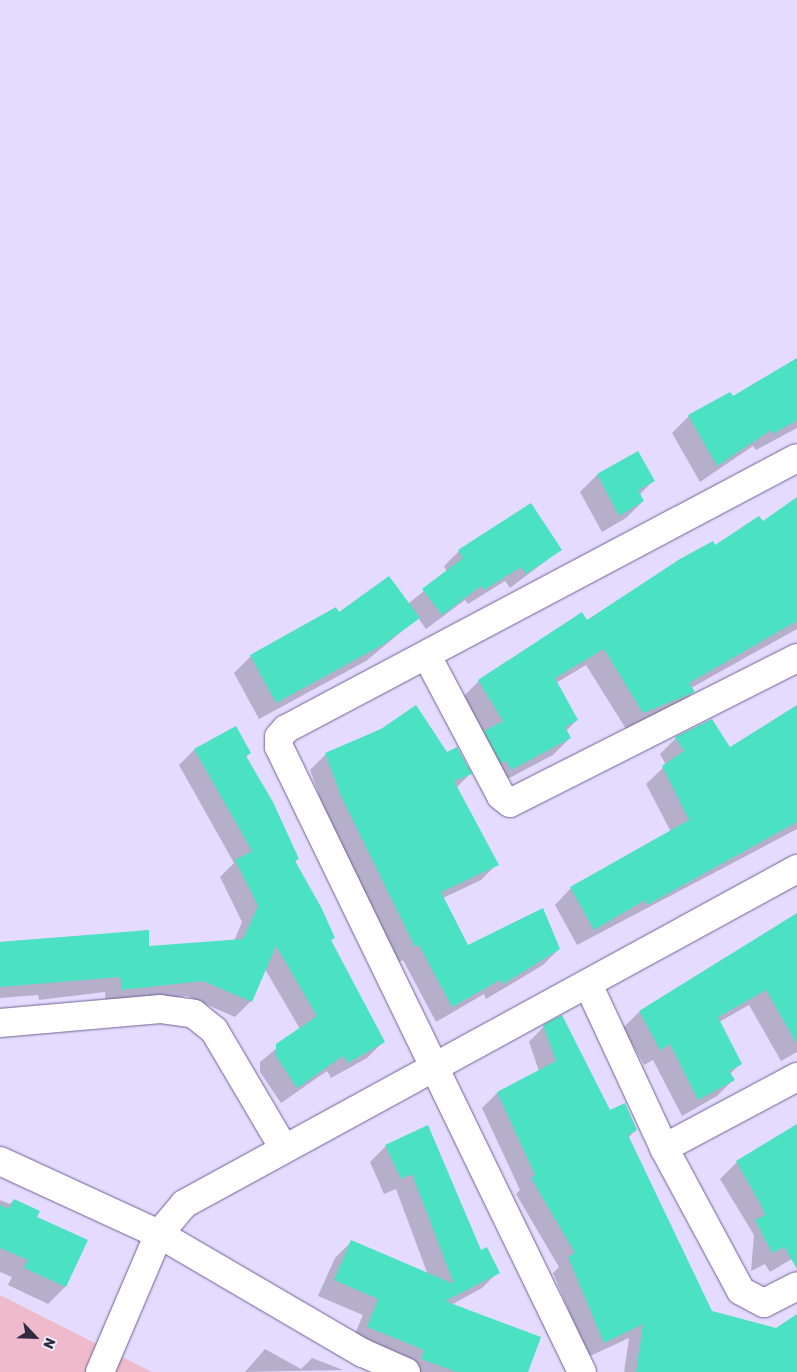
<!DOCTYPE html>
<html>
<head>
<meta charset="utf-8">
<style>
	body { margin:0 }
	#map { position:relative; width:797px; height:1372px; overflow:hidden; background:#e4dbff; font-family:Rubik,sans-serif }
	div>[style] { position:absolute }
	.green>* { inset:0; background:#efbacc }
	.shadow>* { inset:0; background:#0003 }
	.building>* { inset:0; background:#4be1c3 }
	.roads { filter:drop-shadow(0 0 1px #6f6095) drop-shadow(0 0 1px #6f6095) }
	.street>* { height:28px; margin:-14px; padding:0 14px; transform-origin:14px; border-radius:14px; background:#fff }
	span { translate:-50% -50%; white-space:nowrap; text-align:center; line-height:1.15; -webkit-text-stroke:4.5px #efecf9; paint-order:stroke }
	.north { position:absolute; left:10px; top:1312px; width:50px; height:50px; -webkit-text-stroke:4px #efecf9; paint-order:stroke; rotate:114deg; font-size:14px; font-weight:700; line-height:20px; text-align:center; color:#302a41 }
	.north::after { content:''; display:block; margin:auto; width:18px; height:22px; background:#302a41; clip-path:polygon(50% 0,100% 100%,50% 72%,0 100%) }
</style>
</head>
<body>
<div id="map">
	<div class="green">
		<div style="clip-path:polygon(0 1295px,152px 1372px,0 1372px)"></div>
	</div>
	<div class="shadow">
		<div style="clip-path:polygon(797px 361px,797px 428px,756px 450px,753px 446px,700px 482px,672px 433px,689px 416px,730px 394px,732px 398px)"></div>
		<div style="clip-path:polygon(638px 453px,653px 481px,639px 495px,643px 501px,626px 518px,602px 532px,580px 492px,597px 475px)"></div>
		<div style="clip-path:polygon(797px 499px,797px 629px,691px 688px,693px 692px,676px 709px,641px 727px,638px 722px,626px 729px,586px 665px,556px 683px,577px 720px,566px 731px,570px 738px,553px 755px,494px 786px,468px 749px,484px 734px,462px 698px,479px 681px,762px 523px)"></div>
		<div style="clip-path:polygon(560px 550px,510px 588px,505px 581px,468px 604px,465px 600px,426px 629px,418px 618px,366px 661px,259px 719px,234px 673px,251px 656px,339px 614px,408px 604px,447px 572px,444px 566px,459px 551px)"></div>
		<div style="clip-path:polygon(797px 708px,797px 829px,577px 945px,555px 905px,571px 888px,671px 832px,646px 784px,666px 765px,660px 754px,676px 738px,730px 749px)"></div>
		<div style="clip-path:polygon(236px 727px,250px 753px,245px 758px,333px 938px,330px 941px,383px 1042px,367px 1058px,331px 1078px,327px 1071px,281px 1103px,260px 1072px,260px 1062px,300px 1029px,265px 969px,251px 1001px,235px 1017px,187px 996px,106px 1006px,105px 992px,39px 1000px,38px 995px,0 998px,0 942px,148px 931px,148px 947px,234px 941px,242px 922px,220px 877px,234px 863px,179px 765px,194px 750px)"></div>
		<div style="clip-path:polygon(326px 754px,447px 754px,470px 774px,456px 788px,497px 864px,481px 880px,443px 898px,467px 946px,559px 949px,543px 965px,486px 999px,484px 994px,436px 1022px,403px 960px,399px 962px,325px 812px,310px 770px)"></div>
		<div style="clip-path:polygon(797px 915px,797px 1052px,781px 1061px,749px 1005px,719px 1022px,740px 1064px,730px 1074px,733px 1080px,717px 1096px,682px 1116px,653px 1060px,644px 1065px,623px 1028px,639px 1012px)"></div>
		<div style="clip-path:polygon(544px 1026px,609px 1111px,636px 1130px,628px 1138px,701px 1372px,624px 1372px,629px 1338px,588px 1357px,553px 1273px,559px 1267px,516px 1194px,520px 1190px,482px 1108px,497px 1093px,539px 1071px,529px 1042px)"></div>
		<div style="clip-path:polygon(797px 1126px,797px 1256px,770px 1272px,765px 1264px,751px 1271px,754px 1235px,720px 1179px,737px 1162px)"></div>
		<div style="clip-path:polygon(427px 1127px,480px 1252px,498px 1272px,482px 1288px,451px 1305px,527px 1372px,407px 1372px,351px 1343px,363px 1315px,318px 1296px,335px 1258px,351px 1242px,428px 1275px,396px 1189px,384px 1194px,370px 1162px,386px 1146px)"></div>
		<div style="clip-path:polygon(0 1200px,10px 1204px,14px 1200px,35px 1218px,86px 1241px,65px 1287px,48px 1304px,8px 1285px,12px 1277px,0 1272px)"></div>
		<div style="clip-path:polygon(265px 1349px,301px 1369px,312px 1358px,343px 1370px,245px 1372px)"></div>
	</div>
	<div class="building">
		<div style="clip-path:polygon(797px 358px,797px 420px,773px 434px,771px 430px,717px 466px,688px 415px,730px 392px,733px 396px)"></div>
		<div style="clip-path:polygon(638px 451px,655px 481px,638px 490px,644px 501px,619px 516px,597px 474px)"></div>
		<div style="clip-path:polygon(797px 497px,797px 621px,689px 683px,695px 692px,643px 713px,604px 649px,555px 678px,578px 720px,565px 727px,571px 738px,511px 770px,506px 761px,501px 763px,484px 731px,503px 721px,478px 680px,582px 612px,587px 620px,680px 559px,713px 541px,715px 545px,759px 516px,763px 521px)"></div>
		<div style="clip-path:polygon(531px 503px,562px 550px,526px 574px,521px 567px,484px 590px,481px 586px,442px 615px,422px 589px,463px 558px,458px 550px)"></div>
		<div style="clip-path:polygon(389px 576px,420px 618px,384px 644px,276px 703px,250px 655px,336px 607px,339px 612px)"></div>
		<div style="clip-path:polygon(416px 705px,447px 752px,457px 747px,472px 774px,454px 781px,499px 865px,441px 892px,468px 945px,543px 908px,560px 949px,503px 984px,500px 980px,452px 1007px,419px 945px,415px 947px,341px 796px,325px 753px,381px 729px)"></div>
		<div style="clip-path:polygon(797px 705px,797px 822px,647px 905px,645px 900px,594px 930px,570px 887px,689px 820px,662px 766px,684px 751px,675px 737px,712px 719px,730px 747px)"></div>
		<div style="clip-path:polygon(236px 726px,251px 753px,246px 756px,273px 802px,299px 859px,295px 861px,321px 907px,335px 938px,331px 940px,385px 1042px,348px 1063px,343px 1056px,297px 1088px,276px 1056px,276px 1044px,317px 1016px,276px 946px,252px 1002px,203px 981px,122px 990px,120px 977px,0 987px,0 942px,149px 930px,149px 946px,243px 939px,258px 906px,235px 860px,252px 851px,194px 749px)"></div>
		<div style="clip-path:polygon(797px 913px,797px 1044px,766px 990px,718px 1017px,742px 1064px,729px 1071px,735px 1080px,698px 1100px,670px 1044px,660px 1050px,639px 1011px)"></div>
		<div style="clip-path:polygon(562px 1015px,610px 1110px,625px 1103px,637px 1130px,628px 1135px,712px 1311px,776px 1328px,797px 1314px,797px 1372px,636px 1372px,643px 1324px,604px 1343px,568px 1257px,575px 1253px,531px 1178px,535px 1175px,497px 1092px,556px 1061px,543px 1025px)"></div>
		<div style="clip-path:polygon(797px 1124px,797px 1269px,784px 1247px,772px 1253px,755px 1220px,765px 1215px,761px 1205px,736px 1161px)"></div>
		<div style="clip-path:polygon(428px 1125px,481px 1250px,487px 1247px,500px 1273px,445px 1301px,541px 1337px,528px 1372px,457px 1372px,421px 1359px,424px 1350px,367px 1327px,378px 1299px,334px 1280px,351px 1240px,454px 1284px,412px 1174px,401px 1179px,385px 1145px)"></div>
		<div style="clip-path:polygon(14px 1199px,40px 1211px,37px 1217px,88px 1240px,66px 1287px,24px 1268px,28px 1260px,0 1248px,0 1205px,9px 1209px)"></div>
	</div>
	<div class="roads">
		<div class="street">
			<div style="left:427px;top:656px;width:158px;rotate:62.1deg"></div>
			<div style="left:501px;top:796px;width:11px;rotate:38deg"></div>
			<div style="left:510px;top:803px;width:322px;rotate:-26.8deg"></div>
			<div style="left:588px;top:984px;width:181px;rotate:65.1deg"></div>
			<div style="left:664px;top:1148px;width:162px;rotate:61.7deg"></div>
			<div style="left:741px;top:1291px;width:26px;rotate:28deg"></div>
			<div style="left:764px;top:1303px;width:37px;rotate:-27deg"></div>
			<div style="left:0;top:1023px;width:161px;rotate:-5deg"></div>
			<div style="left:160px;top:1009px;width:34px;rotate:8deg"></div>
			<div style="left:194px;top:1014px;width:26px;rotate:39deg"></div>
			<div style="left:214px;top:1030px;width:138px;rotate:59.5deg"></div>
			<div style="left:664px;top:1148px;width:151px;rotate:-28.1deg"></div>
			<div style="left:0;top:1161px;width:175px;rotate:24.7deg"></div>
			<div style="left:159px;top:1234px;width:236px;rotate:30.3deg"></div>
			<div style="left:363px;top:1353px;width:47px;rotate:23.8deg"></div>
			<div style="left:100px;top:1372px;width:150px;rotate:-66.9deg"></div>
			<div style="left:159px;top:1234px;width:39px;rotate:-50deg"></div>
			<div style="left:184px;top:1204px;width:699px;rotate:-28.66deg"></div>
			<div style="left:582px;top:1372px;width:695px;rotate:-115.86deg"></div>
			<div style="left:279px;top:747px;width:10px;rotate:-90deg"></div>
			<div style="left:279px;top:737px;width:11px;rotate:-49deg"></div>
			<div style="left:286px;top:729px;width:578px;rotate:-27.94deg"></div>
		</div>
	</div>
	<div class="north">N</div>
</div>
</body>
</html>
